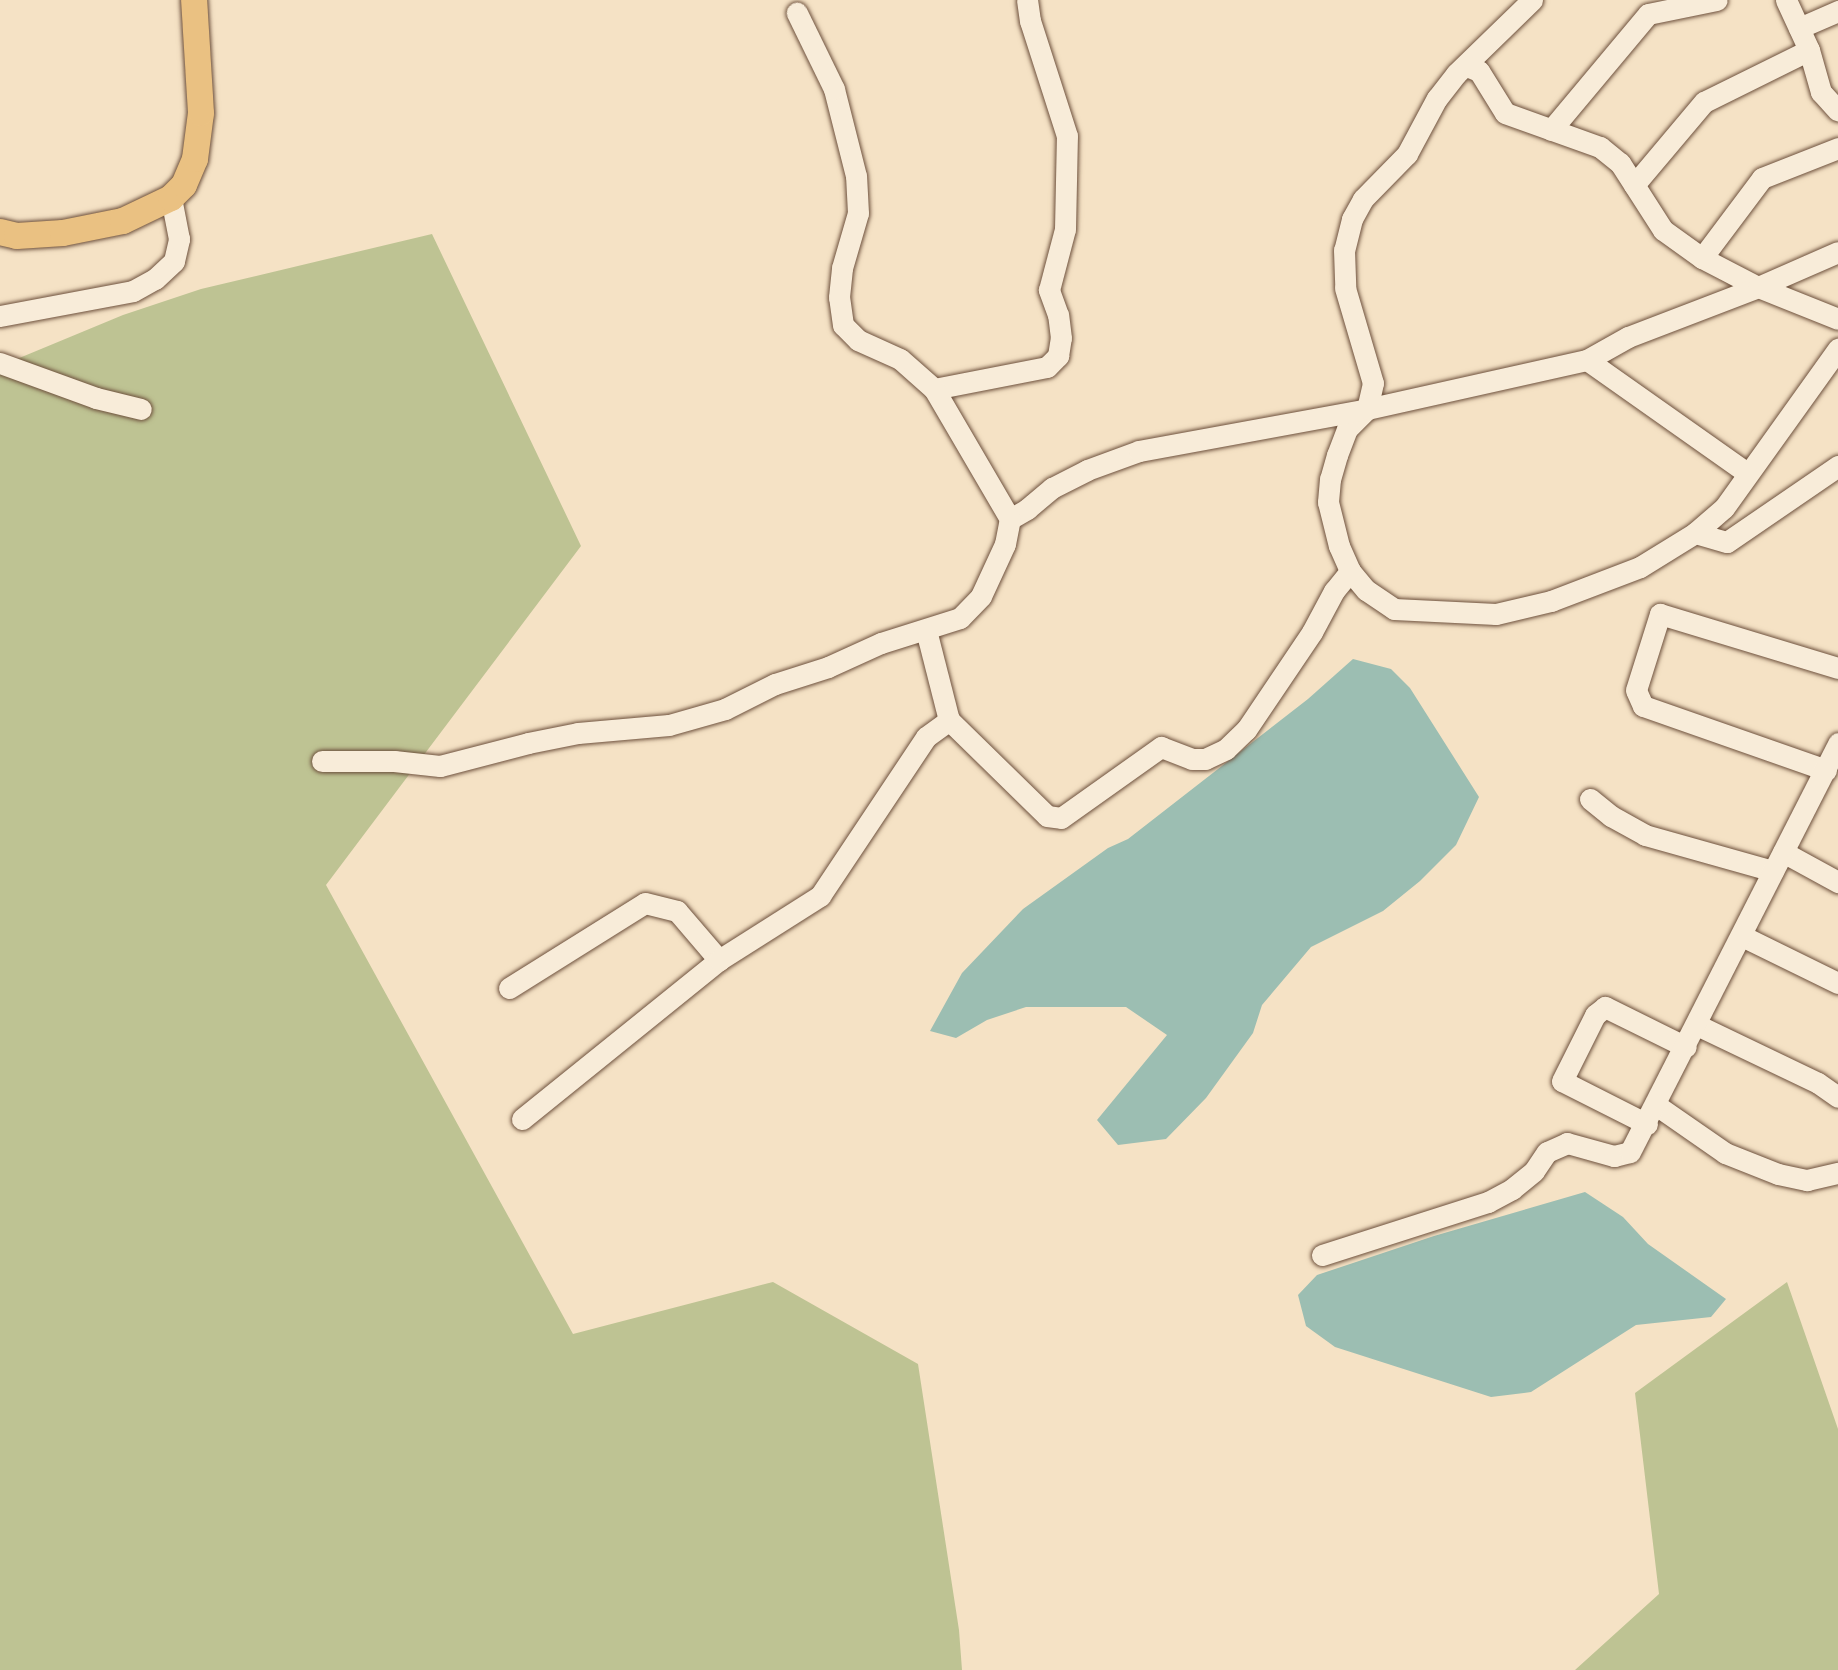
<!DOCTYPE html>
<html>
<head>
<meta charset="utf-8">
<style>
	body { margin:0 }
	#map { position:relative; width:1838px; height:1670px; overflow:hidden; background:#f5e2c5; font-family:"IM FELL Double Pica",serif }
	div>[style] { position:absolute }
	.green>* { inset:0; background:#bec393 }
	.water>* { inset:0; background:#9cbeb2 }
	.roads { filter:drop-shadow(0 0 2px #6d503c) drop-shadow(0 0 2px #6d503c) }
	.minor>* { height:21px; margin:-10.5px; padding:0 10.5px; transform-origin:10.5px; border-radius:10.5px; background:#f8ecd9 }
	.major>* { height:26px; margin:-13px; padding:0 13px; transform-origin:13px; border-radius:13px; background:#eac182 }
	span { translate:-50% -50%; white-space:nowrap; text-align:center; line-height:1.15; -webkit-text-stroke:5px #f8ecd9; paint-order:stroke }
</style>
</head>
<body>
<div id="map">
	<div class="green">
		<div style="clip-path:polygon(432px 234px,581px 546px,326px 885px,573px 1334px,773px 1282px,918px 1364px,959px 1630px,962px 1670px,0 1670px,0 366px,123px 315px,201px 289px)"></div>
		<div style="clip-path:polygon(1787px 1282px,1838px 1429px,1838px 1670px,1575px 1670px,1659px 1594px,1635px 1393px)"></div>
	</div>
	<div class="water">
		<div style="clip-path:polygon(1353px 659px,1391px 669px,1410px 688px,1479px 797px,1456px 845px,1420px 881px,1383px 911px,1311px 947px,1262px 1005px,1253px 1033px,1206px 1098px,1166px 1139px,1118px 1145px,1097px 1120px,1167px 1035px,1126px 1007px,1026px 1007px,987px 1020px,956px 1038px,930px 1031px,962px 973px,1023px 909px,1108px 848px,1128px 839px,1308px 699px)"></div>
		<div style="clip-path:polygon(1585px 1192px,1623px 1217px,1648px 1244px,1726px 1299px,1711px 1317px,1636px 1325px,1531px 1392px,1491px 1397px,1335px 1347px,1306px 1326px,1298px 1295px,1317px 1275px,1434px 1236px)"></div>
	</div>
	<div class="roads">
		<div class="minor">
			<div style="left:1532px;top:0;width:106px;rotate:135.8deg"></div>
			<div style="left:1456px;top:74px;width:31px;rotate:128deg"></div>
			<div style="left:1437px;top:98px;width:64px;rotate:118.2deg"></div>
			<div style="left:1407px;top:154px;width:63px;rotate:134.4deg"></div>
			<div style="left:1363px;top:199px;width:23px;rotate:119deg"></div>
			<div style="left:1352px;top:219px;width:32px;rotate:104deg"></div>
			<div style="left:1344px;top:250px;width:38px;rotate:88deg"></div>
			<div style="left:1345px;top:288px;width:99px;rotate:73.6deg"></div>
			<div style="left:1373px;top:383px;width:27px;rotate:103deg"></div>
			<div style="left:1367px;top:409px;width:28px;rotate:135deg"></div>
			<div style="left:1347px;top:429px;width:28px;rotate:111deg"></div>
			<div style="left:1337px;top:455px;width:25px;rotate:106deg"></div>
			<div style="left:1330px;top:479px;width:23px;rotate:95deg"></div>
			<div style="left:1328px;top:502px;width:45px;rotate:76deg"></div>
			<div style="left:1339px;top:546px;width:27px;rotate:66deg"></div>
			<div style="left:1350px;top:571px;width:25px;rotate:50deg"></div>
			<div style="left:1366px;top:590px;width:34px;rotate:34deg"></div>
			<div style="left:1394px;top:609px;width:102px;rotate:2.8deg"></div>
			<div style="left:1496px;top:614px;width:57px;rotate:-13.3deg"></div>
			<div style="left:1551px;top:601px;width:95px;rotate:-20.9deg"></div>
			<div style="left:1640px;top:567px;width:65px;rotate:-31.7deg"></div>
			<div style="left:1695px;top:533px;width:38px;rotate:-41deg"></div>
			<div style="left:1724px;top:508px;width:196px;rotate:-54.4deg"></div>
			<div style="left:1786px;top:0;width:55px;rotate:65.3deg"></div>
			<div style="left:1809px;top:50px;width:44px;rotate:74.1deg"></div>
			<div style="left:1821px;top:92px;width:25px;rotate:48deg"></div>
			<div style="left:1799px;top:28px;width:43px;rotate:-23.6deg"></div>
			<div style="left:1467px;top:66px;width:13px;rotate:23deg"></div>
			<div style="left:1479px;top:71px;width:49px;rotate:58.2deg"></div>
			<div style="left:1505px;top:113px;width:101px;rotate:19.7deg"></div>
			<div style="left:1600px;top:147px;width:26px;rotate:39deg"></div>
			<div style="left:1620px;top:163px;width:80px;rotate:57.3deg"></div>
			<div style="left:1663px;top:230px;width:48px;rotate:35.7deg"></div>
			<div style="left:1702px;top:258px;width:63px;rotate:27.4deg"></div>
			<div style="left:1758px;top:287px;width:86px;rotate:21.8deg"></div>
			<div style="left:1551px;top:130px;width:151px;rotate:-50.1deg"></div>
			<div style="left:1648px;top:14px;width:70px;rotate:-11.5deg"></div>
			<div style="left:1634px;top:185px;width:109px;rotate:-49.9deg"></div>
			<div style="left:1704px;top:102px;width:117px;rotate:-26.3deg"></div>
			<div style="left:1702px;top:258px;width:100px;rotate:-53.1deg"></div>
			<div style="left:1762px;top:178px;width:82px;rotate:-21.5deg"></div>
			<div style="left:0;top:316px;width:135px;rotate:-10.6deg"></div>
			<div style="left:133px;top:291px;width:25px;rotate:-29deg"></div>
			<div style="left:155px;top:279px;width:26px;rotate:-43deg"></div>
			<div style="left:174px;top:261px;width:23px;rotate:-77deg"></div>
			<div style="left:179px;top:239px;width:42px;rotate:-101deg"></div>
			<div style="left:1587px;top:360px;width:196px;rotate:35.2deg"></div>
			<div style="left:0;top:363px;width:102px;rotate:20deg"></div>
			<div style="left:96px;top:398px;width:46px;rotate:13.7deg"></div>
			<div style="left:934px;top:389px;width:115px;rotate:-11deg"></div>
			<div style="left:1047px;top:367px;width:16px;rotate:-45deg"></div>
			<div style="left:1058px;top:356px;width:18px;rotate:-81deg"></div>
			<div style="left:1061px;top:338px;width:23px;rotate:-97deg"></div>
			<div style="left:1058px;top:315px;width:27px;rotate:-110deg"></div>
			<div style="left:1049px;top:290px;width:63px;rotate:-75.3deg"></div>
			<div style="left:1065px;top:229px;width:93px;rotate:-88.8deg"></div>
			<div style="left:1067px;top:136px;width:121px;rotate:-107.8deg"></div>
			<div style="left:1030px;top:21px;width:21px;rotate:-98deg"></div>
			<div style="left:1010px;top:519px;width:20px;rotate:-30deg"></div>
			<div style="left:1027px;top:509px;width:33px;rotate:-40deg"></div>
			<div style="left:1052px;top:488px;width:39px;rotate:-27deg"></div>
			<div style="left:1087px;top:470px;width:55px;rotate:-20.1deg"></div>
			<div style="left:1139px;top:451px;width:232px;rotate:-10.4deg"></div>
			<div style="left:1367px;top:409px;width:225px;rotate:-12.6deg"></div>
			<div style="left:1587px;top:360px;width:47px;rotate:-29.3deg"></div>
			<div style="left:1628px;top:337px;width:139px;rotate:-21deg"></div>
			<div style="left:1758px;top:287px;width:87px;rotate:-23.6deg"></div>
			<div style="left:1695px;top:533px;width:33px;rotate:16deg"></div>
			<div style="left:1727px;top:542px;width:135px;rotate:-34.4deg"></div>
			<div style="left:926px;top:630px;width:93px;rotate:75.7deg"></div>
			<div style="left:949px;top:720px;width:137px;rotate:44.4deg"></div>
			<div style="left:1047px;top:816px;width:14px;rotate:8deg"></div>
			<div style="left:1061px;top:818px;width:123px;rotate:-35.4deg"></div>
			<div style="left:1161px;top:747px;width:33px;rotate:21deg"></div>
			<div style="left:1192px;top:759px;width:13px"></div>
			<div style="left:1205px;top:759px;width:23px;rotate:-25deg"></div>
			<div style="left:1226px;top:749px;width:28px;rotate:-44deg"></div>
			<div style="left:1246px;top:730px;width:118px;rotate:-56deg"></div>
			<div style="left:1312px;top:632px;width:47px;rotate:-61.8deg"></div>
			<div style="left:1334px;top:591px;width:26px;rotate:-51deg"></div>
			<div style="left:322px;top:761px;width:72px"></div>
			<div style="left:394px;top:761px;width:46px;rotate:6.2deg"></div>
			<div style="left:440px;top:766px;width:91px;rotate:-14.6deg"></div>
			<div style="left:528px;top:743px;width:51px;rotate:-11.3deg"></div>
			<div style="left:578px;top:733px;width:91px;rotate:-5deg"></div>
			<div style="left:669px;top:725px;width:58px;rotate:-15.9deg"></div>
			<div style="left:725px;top:709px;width:56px;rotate:-26.6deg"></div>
			<div style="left:775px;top:684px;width:56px;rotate:-17.8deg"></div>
			<div style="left:828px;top:667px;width:58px;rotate:-24.4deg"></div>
			<div style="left:881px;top:643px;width:83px;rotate:-17.6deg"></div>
			<div style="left:960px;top:618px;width:30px;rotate:-46deg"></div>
			<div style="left:981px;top:596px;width:57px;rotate:-65.2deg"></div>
			<div style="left:1005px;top:544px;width:25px;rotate:-79deg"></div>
			<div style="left:1010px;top:519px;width:151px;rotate:-120.3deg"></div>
			<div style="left:934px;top:389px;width:45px;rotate:-138.6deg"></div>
			<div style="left:900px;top:359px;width:46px;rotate:-155.7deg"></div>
			<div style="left:858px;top:340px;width:21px;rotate:-135deg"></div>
			<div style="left:843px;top:325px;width:28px;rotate:-98deg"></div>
			<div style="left:839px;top:297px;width:29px;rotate:-84deg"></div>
			<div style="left:842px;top:268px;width:57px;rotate:-73.8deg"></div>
			<div style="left:858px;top:213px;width:37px;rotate:-93deg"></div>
			<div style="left:856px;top:176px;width:90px;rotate:-104.2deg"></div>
			<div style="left:834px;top:89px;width:85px;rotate:-116deg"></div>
			<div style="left:1826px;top:770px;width:194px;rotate:-160.7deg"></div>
			<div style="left:1643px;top:706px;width:17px;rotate:-114deg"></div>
			<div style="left:1636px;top:690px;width:80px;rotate:-72.5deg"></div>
			<div style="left:1660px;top:614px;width:186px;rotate:16.9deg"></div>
			<div style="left:1590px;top:799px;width:27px;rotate:39deg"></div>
			<div style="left:1611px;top:816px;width:39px;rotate:29deg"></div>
			<div style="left:1645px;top:835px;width:133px;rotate:15.7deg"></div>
			<div style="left:1783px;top:852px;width:63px;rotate:28.6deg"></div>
			<div style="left:1742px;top:936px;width:107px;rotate:26.1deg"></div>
			<div style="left:509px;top:988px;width:160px;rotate:-32deg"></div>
			<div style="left:645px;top:903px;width:33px;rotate:14deg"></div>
			<div style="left:677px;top:911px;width:65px;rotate:49.4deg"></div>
			<div style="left:1697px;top:1025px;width:134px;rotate:25.6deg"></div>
			<div style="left:1818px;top:1083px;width:24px;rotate:35deg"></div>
			<div style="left:1656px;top:1105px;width:84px;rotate:34.8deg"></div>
			<div style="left:1725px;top:1153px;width:57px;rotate:21.6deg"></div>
			<div style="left:1778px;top:1174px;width:30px;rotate:12deg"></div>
			<div style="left:1807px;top:1180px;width:32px;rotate:-13deg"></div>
			<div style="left:522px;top:1119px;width:253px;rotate:-38.9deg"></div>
			<div style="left:719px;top:960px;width:120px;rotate:-32.4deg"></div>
			<div style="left:820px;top:896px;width:191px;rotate:-56.3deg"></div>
			<div style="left:926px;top:737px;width:29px;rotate:-36deg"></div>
			<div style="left:1647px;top:1124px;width:95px;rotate:-153.2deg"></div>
			<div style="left:1562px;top:1081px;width:74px;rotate:-63.4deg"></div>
			<div style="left:1595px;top:1015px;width:13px;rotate:-39deg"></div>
			<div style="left:1605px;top:1007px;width:90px;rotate:26.3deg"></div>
			<div style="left:1322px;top:1255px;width:174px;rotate:-17.7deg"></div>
			<div style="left:1488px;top:1202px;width:27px;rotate:-28deg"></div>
			<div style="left:1512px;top:1189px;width:28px;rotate:-39deg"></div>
			<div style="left:1534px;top:1171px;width:23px;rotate:-56deg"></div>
			<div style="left:1547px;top:1152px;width:22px;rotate:-24deg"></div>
			<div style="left:1567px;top:1143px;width:49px;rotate:15.5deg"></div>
			<div style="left:1614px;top:1156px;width:16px;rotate:-14deg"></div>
			<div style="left:1630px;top:1152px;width:459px;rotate:-63deg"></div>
		</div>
		<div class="major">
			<div style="left:0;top:232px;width:17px;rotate:13deg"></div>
			<div style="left:17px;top:236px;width:46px;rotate:-3.7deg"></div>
			<div style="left:63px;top:233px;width:61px;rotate:-11.3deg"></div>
			<div style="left:123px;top:221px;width:53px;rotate:-25.6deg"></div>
			<div style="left:171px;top:198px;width:18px;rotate:-45deg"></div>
			<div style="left:184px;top:185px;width:28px;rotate:-67deg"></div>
			<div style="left:195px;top:159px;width:46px;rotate:-82.6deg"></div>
			<div style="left:201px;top:113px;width:113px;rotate:-93.5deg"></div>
		</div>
	</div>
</div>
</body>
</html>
